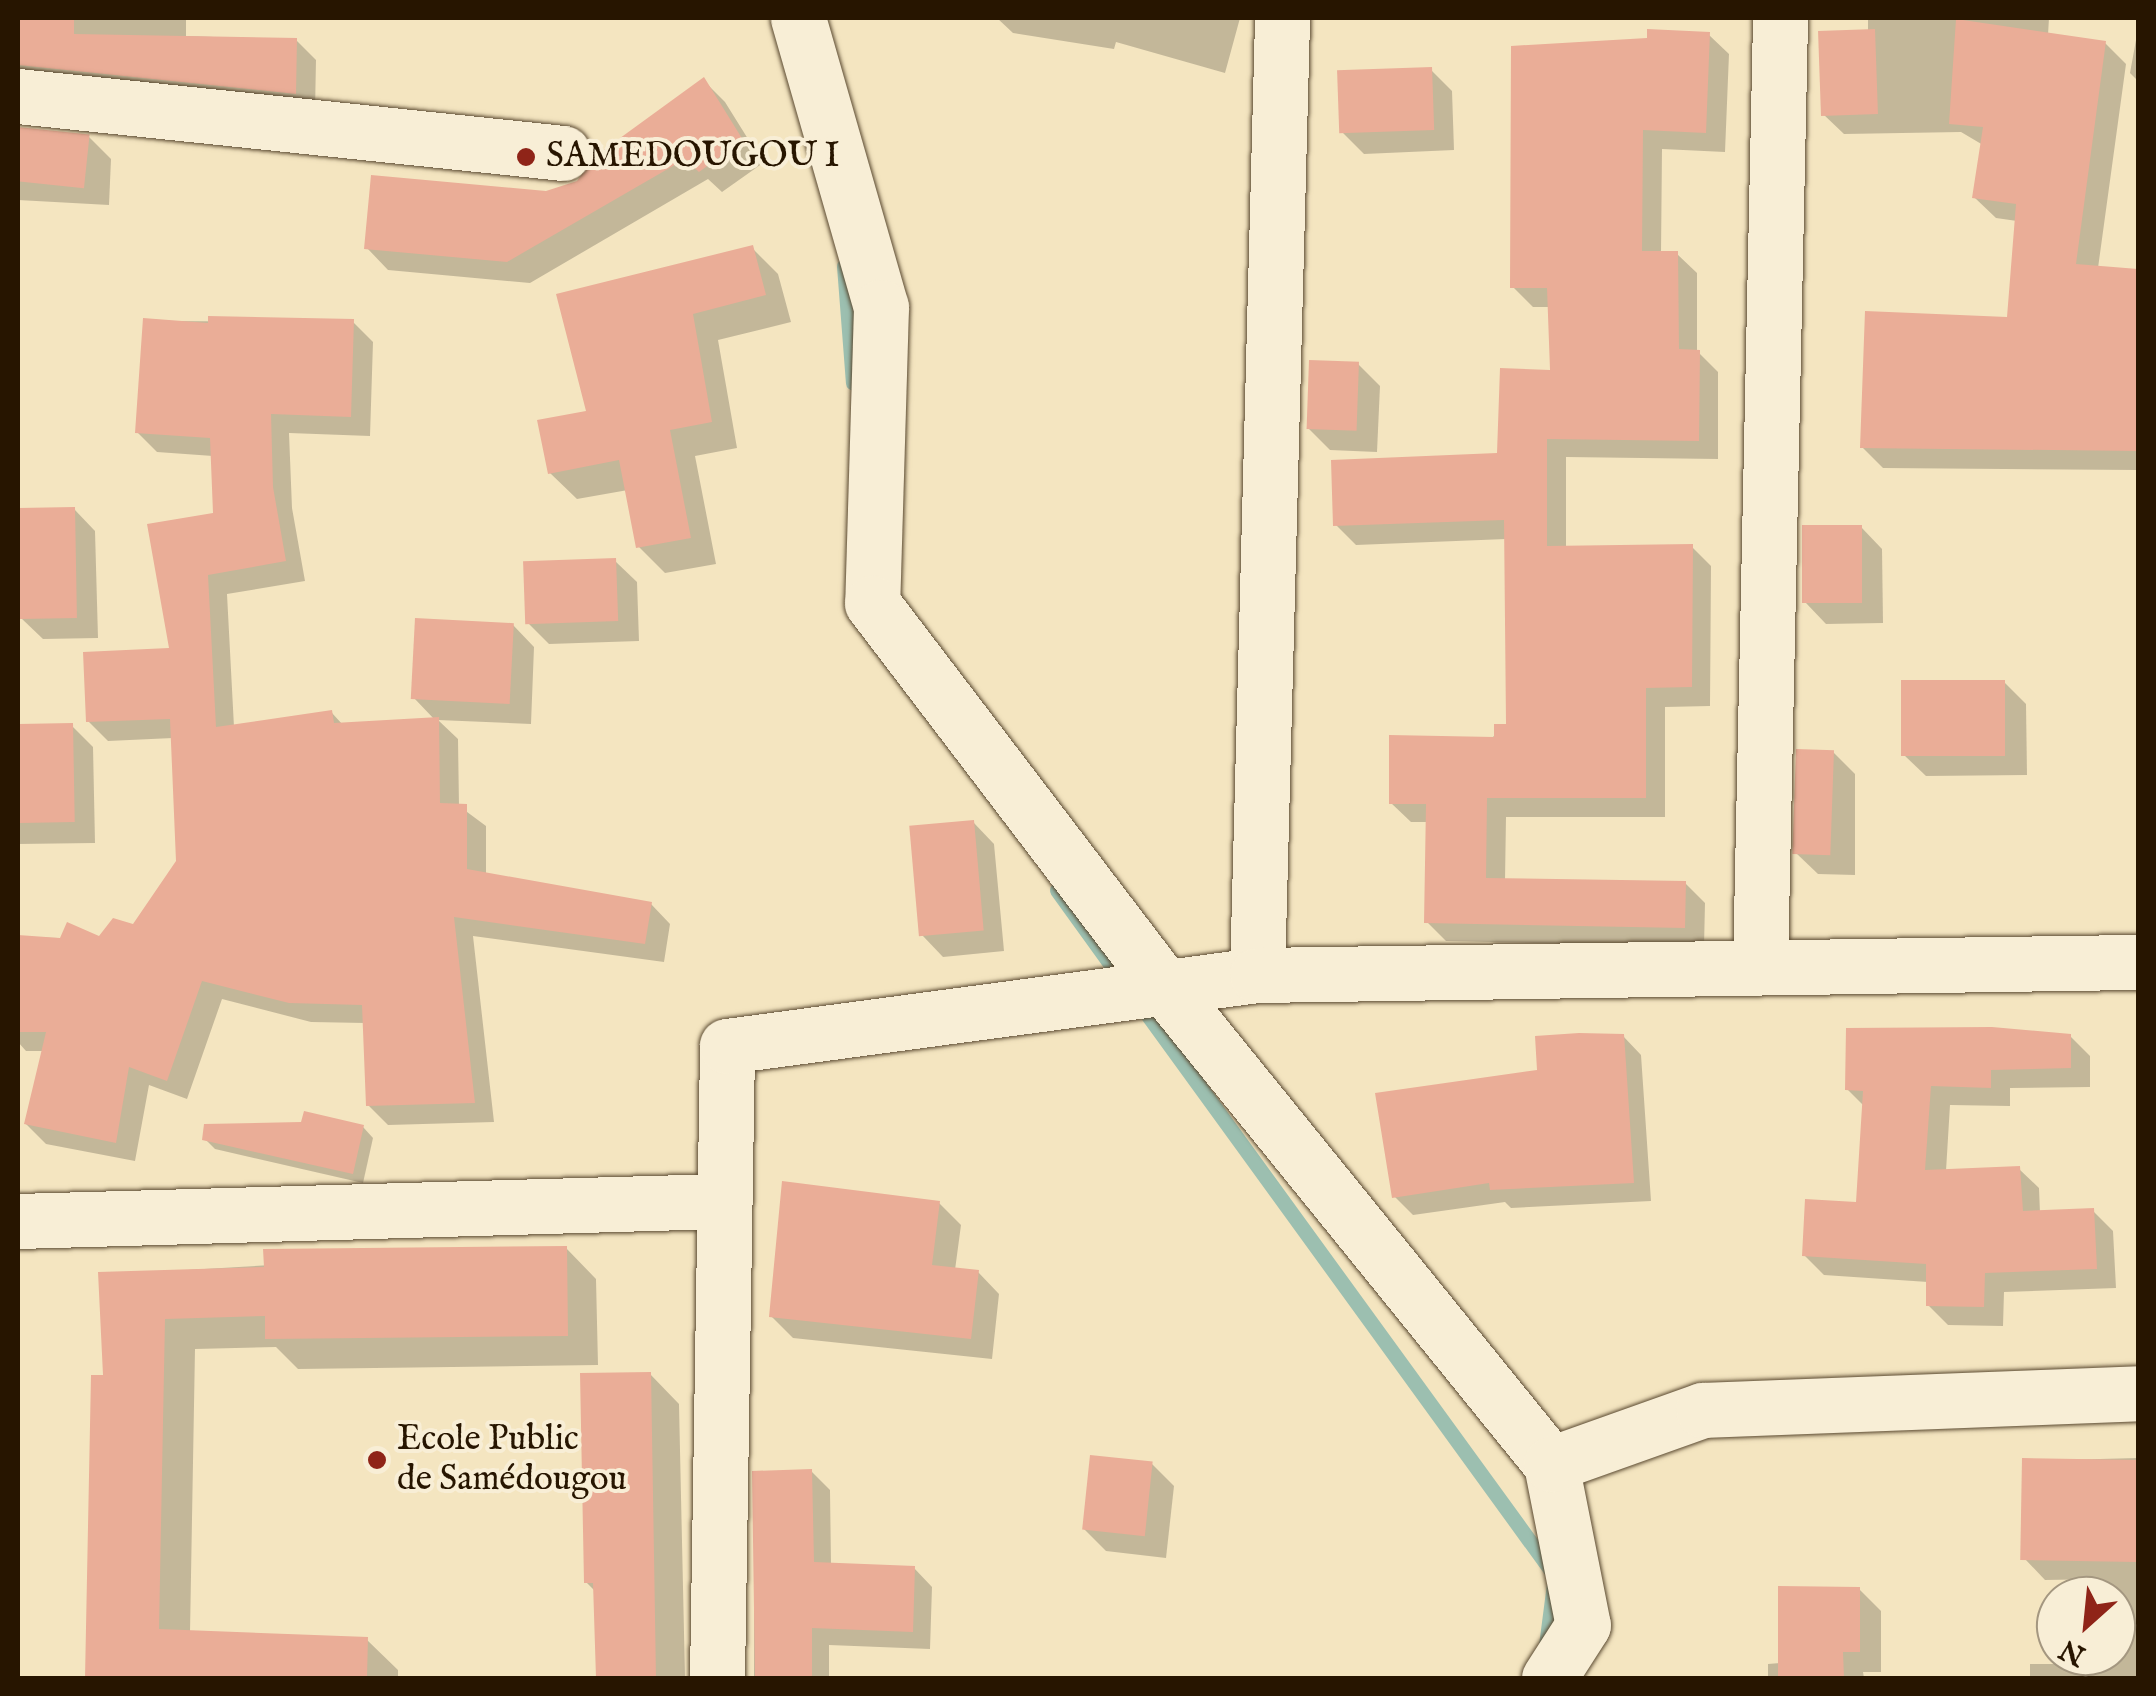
<!DOCTYPE html>
<html>
<head>
<meta charset="utf-8">
<style>
	body { margin:0 }
	#map { position:relative; width:2156px; height:1696px; overflow:hidden; background:#f4e5c0; font-family:"IM FELL English",serif }
	div>[style] { position:absolute }
	.shadow>* { inset:0; background:#0003 }
	.stream>* { height:15px; margin:-7.5px; padding:0 7.5px; transform-origin:7.5px; border-radius:7.5px; background:#9cbfb0 }
	.building>* { inset:0; background:#eaad97; transform-origin:0 0 }
	.roads { filter:drop-shadow(0 0 2px #5a4930) drop-shadow(0 0 2px #5a4930) }
	.minor>* { height:55px; margin:-27.5px; padding:0 27.5px; transform-origin:27.5px; border-radius:27.5px; background:#f8eed6 }
	.dots>* { width:28px; height:28px; translate:-50% -50%; box-sizing:border-box; border:5px solid #f8eed6; border-radius:50% }
	span { translate:-50% -50%; white-space:nowrap; text-align:center; line-height:1.15; -webkit-text-stroke:8px #f8eed6; paint-order:stroke }
	.poi-label { font-size:35px; color:#271500 }
	.left { translate:0 -50%; text-align:left }
	.frame { position:absolute; inset:0; border:20px solid #271500; pointer-events:none }
	.north { position:absolute; left:2036px; top:1576px; width:100px; height:100px; box-sizing:border-box; background:#f8eed6; border:2px solid #a49780; border-radius:50%; rotate:207deg; font-size:28px; font-weight:700; line-height:40px; text-align:center; color:#271500 }
	.north::after { content:''; display:block; margin:auto; width:35px; height:45px; background:#8f2418; clip-path:polygon(50% 0,100% 100%,50% 72%,0 100%) }
</style>
</head>
<body>
<div id="map">
	<div class="shadow">
		<div style="clip-path:polygon(18px 18px,186px 18px,186px 36px,296px 40px,316px 60px,315px 112px,18px 94px)"></div>
		<div style="clip-path:polygon(997px 18px,1240px 18px,1225px 73px,1116px 42px,1114px 49px,1013px 33px)"></div>
		<div style="clip-path:polygon(1868px 18px,2049px 18px,2048px 35px,2105px 43px,2126px 64px,2098px 268px,2138px 271px,2138px 470px,1883px 468px,1862px 447px,2009px 319px,2017px 221px,1996px 218px,1975px 198px,1983px 145px,1961px 132px,1844px 134px,1823px 114px,1868px 32px)"></div>
		<div style="clip-path:polygon(2138px 29px,2138px 81px,2130px 73px)"></div>
		<div style="clip-path:polygon(1709px 35px,1729px 54px,1725px 152px,1662px 149px,1661px 254px,1677px 254px,1697px 273px,1697px 351px,1718px 372px,1718px 459px,1566px 457px,1566px 549px,1692px 547px,1711px 566px,1710px 706px,1665px 707px,1665px 817px,1506px 817px,1505px 881px,1685px 883px,1705px 903px,1704px 947px,1446px 941px,1427px 922px,1428px 822px,1411px 822px,1391px 803px,1508px 727px,1506px 539px,1356px 545px,1336px 525px,1499px 455px,1553px 373px,1550px 307px,1533px 307px,1513px 287px)"></div>
		<div style="clip-path:polygon(1431px 70px,1452px 91px,1454px 150px,1364px 154px,1342px 132px)"></div>
		<div style="clip-path:polygon(704px 81px,725px 102px,763px 163px,722px 192px,708px 179px,530px 283px,388px 270px,367px 248px,578px 183px)"></div>
		<div style="clip-path:polygon(18px 130px,89px 137px,111px 159px,109px 205px,18px 200px)"></div>
		<div style="clip-path:polygon(752px 248px,778px 274px,791px 322px,718px 340px,737px 448px,695px 456px,716px 564px,665px 573px,639px 547px,628px 490px,577px 499px,550px 473px,589px 413px)"></div>
		<div style="clip-path:polygon(145px 321px,353px 322px,373px 342px,370px 436px,289px 433px,292px 508px,305px 581px,227px 594px,234px 727px,332px 713px,343px 725px,435px 720px,414px 698px,513px 625px,534px 647px,531px 724px,438px 720px,458px 739px,459px 806px,486px 826px,486px 875px,651px 904px,670px 924px,664px 962px,473px 936px,494px 1122px,388px 1125px,368px 1105px,365px 1023px,311px 1022px,222px 999px,187px 1099px,149px 1085px,135px 1161px,46px 1144px,26px 1124px,44px 1051px,26px 1051px,18px 1042px,18px 937px,99px 939px,134px 927px,178px 861px,173px 738px,108px 741px,88px 721px,172px 650px,216px 515px,213px 456px,157px 452px,137px 432px)"></div>
		<div style="clip-path:polygon(1358px 364px,1380px 386px,1377px 452px,1330px 450px,1308px 428px)"></div>
		<div style="clip-path:polygon(74px 509px,95px 531px,98px 638px,43px 639px,21px 618px)"></div>
		<div style="clip-path:polygon(1861px 527px,1882px 549px,1883px 623px,1826px 624px,1805px 602px)"></div>
		<div style="clip-path:polygon(615px 561px,637px 582px,639px 641px,549px 644px,527px 622px)"></div>
		<div style="clip-path:polygon(2004px 682px,2026px 704px,2027px 775px,1926px 776px,1904px 755px)"></div>
		<div style="clip-path:polygon(72px 726px,93px 747px,95px 843px,18px 844px,18px 727px)"></div>
		<div style="clip-path:polygon(1833px 752px,1855px 774px,1855px 875px,1818px 874px,1796px 853px)"></div>
		<div style="clip-path:polygon(973px 822px,994px 844px,1004px 951px,943px 957px,922px 935px)"></div>
		<div style="clip-path:polygon(1623px 1036px,1641px 1055px,1651px 1201px,1511px 1208px,1505px 1202px,1413px 1215px,1394px 1196px,1540px 1073px)"></div>
		<div style="clip-path:polygon(2070px 1036px,2090px 1056px,2090px 1087px,2010px 1088px,2010px 1106px,1950px 1105px,1946px 1171px,2019px 1169px,2039px 1188px,2040px 1213px,2093px 1211px,2113px 1231px,2116px 1288px,2004px 1292px,2003px 1326px,1948px 1325px,1928px 1305px,1928px 1282px,1824px 1275px,1804px 1255px,1859px 1204px,1864px 1106px,1847px 1089px)"></div>
		<div style="clip-path:polygon(363px 1127px,373px 1138px,363px 1183px,215px 1149px,205px 1139px)"></div>
		<div style="clip-path:polygon(939px 1203px,961px 1225px,955px 1270px,978px 1272px,999px 1294px,992px 1359px,793px 1338px,771px 1316px)"></div>
		<div style="clip-path:polygon(566px 1248px,596px 1279px,598px 1365px,298px 1369px,276px 1347px,195px 1349px,190px 1633px,367px 1640px,398px 1670px,398px 1678px,88px 1678px,93px 1378px,105px 1378px,101px 1275px)"></div>
		<div style="clip-path:polygon(650px 1374px,679px 1404px,685px 1678px,599px 1678px,596px 1592px,586px 1582px)"></div>
		<div style="clip-path:polygon(2138px 1458px,2138px 1678px,2030px 1678px,2030px 1664px,2101px 1664px,2101px 1656px,2116px 1656px,2116px 1596px,2102px 1596px,2103px 1579px,2045px 1580px,2025px 1559px,2024px 1461px)"></div>
		<div style="clip-path:polygon(1152px 1464px,1174px 1486px,1166px 1558px,1106px 1551px,1084px 1529px)"></div>
		<div style="clip-path:polygon(811px 1471px,830px 1490px,831px 1565px,914px 1568px,932px 1587px,930px 1649px,829px 1645px,829px 1678px,754px 1678px,754px 1473px)"></div>
		<div style="clip-path:polygon(1859px 1589px,1881px 1611px,1881px 1672px,1863px 1672px,1864px 1678px,1768px 1678px,1768px 1664px,1780px 1663px)"></div>
	</div>
	<div class="stream">
		<div style="left:844px;top:266px;width:117px;rotate:85.6deg"></div>
		<div style="left:1057px;top:890px;width:111px;rotate:54.2deg"></div>
		<div style="left:1139px;top:1003px;width:708px;rotate:54.02deg"></div>
		<div style="left:1555px;top:1576px;width:70px;rotate:97.4deg"></div>
	</div>
	<div class="building">
		<div style="clip-path:polygon(18px 18px,74px 18px,74px 34px,297px 38px,296px 94px,18px 65px)"></div>
		<div style="clip-path:polygon(1956px 19px,2106px 41px,2076px 264px,2138px 269px,2138px 451px,1860px 448px,1865px 311px,2007px 317px,2016px 204px,1972px 198px,1983px 127px,1949px 124px)"></div>
		<div style="clip-path:polygon(1647px 29px,1710px 32px,1706px 133px,1643px 130px,1642px 251px,1678px 251px,1679px 349px,1700px 350px,1699px 441px,1547px 439px,1547px 546px,1693px 544px,1692px 687px,1646px 688px,1646px 798px,1487px 798px,1486px 878px,1686px 881px,1685px 928px,1424px 923px,1426px 804px,1389px 804px,1389px 735px,1494px 737px,1494px 724px,1506px 724px,1504px 520px,1333px 526px,1331px 460px,1497px 453px,1500px 368px,1550px 370px,1547px 288px,1510px 288px,1511px 46px,1647px 38px)"></div>
		<div style="left:1875px;top:29px;width:85px;height:57px;rotate:88deg"></div>
		<div style="left:1432px;top:67px;width:63px;height:95px;rotate:88deg"></div>
		<div style="clip-path:polygon(704px 77px,743px 140px,699px 172px,685px 159px,507px 262px,364px 249px,371px 175px,546px 191px,577px 181px,594px 157px)"></div>
		<div style="left:18px;top:127px;width:72px;height:54px;rotate:6deg"></div>
		<div style="clip-path:polygon(753px 245px,766px 295px,693px 314px,712px 422px,670px 430px,691px 538px,636px 548px,619px 460px,548px 474px,537px 420px,586px 411px,556px 294px)"></div>
		<div style="clip-path:polygon(208px 316px,354px 319px,351px 417px,271px 414px,273px 487px,286px 561px,208px 575px,216px 727px,332px 710px,334px 723px,439px 717px,440px 803px,467px 804px,467px 869px,652px 902px,645px 944px,454px 917px,475px 1103px,366px 1106px,362px 1005px,289px 1003px,202px 981px,167px 1081px,129px 1067px,116px 1143px,24px 1124px,46px 1032px,18px 1032px,18px 935px,60px 938px,67px 922px,99px 936px,113px 918px,133px 924px,176px 861px,170px 719px,86px 722px,83px 652px,169px 648px,147px 524px,213px 513px,210px 438px,135px 433px,143px 318px,208px 323px)"></div>
		<div style="left:1309px;top:360px;width:50px;height:69px;rotate:2deg"></div>
		<div style="left:75px;top:507px;width:111px;height:57px;rotate:89deg"></div>
		<div style="left:1802px;top:525px;width:60px;height:78px"></div>
		<div style="left:616px;top:558px;width:63px;height:93px;rotate:88deg"></div>
		<div style="left:415px;top:618px;width:99px;height:81px;rotate:3deg"></div>
		<div style="left:1901px;top:680px;width:104px;height:76px"></div>
		<div style="left:73px;top:723px;width:99px;height:55px;rotate:89deg"></div>
		<div style="left:1796px;top:749px;width:38px;height:105px;rotate:2deg"></div>
		<div style="left:974px;top:820px;width:111px;height:65px;rotate:85deg"></div>
		<div style="clip-path:polygon(1992px 1027px,2071px 1034px,2071px 1068px,1991px 1070px,1991px 1088px,1931px 1086px,1925px 1170px,2020px 1166px,2023px 1211px,2094px 1208px,2097px 1269px,1985px 1273px,1984px 1307px,1926px 1306px,1926px 1264px,1802px 1256px,1805px 1199px,1856px 1202px,1863px 1091px,1845px 1090px,1846px 1028px)"></div>
		<div style="clip-path:polygon(1579px 1033px,1624px 1034px,1634px 1183px,1490px 1190px,1489px 1183px,1392px 1198px,1375px 1093px,1537px 1070px,1535px 1036px)"></div>
		<div style="clip-path:polygon(304px 1111px,364px 1125px,353px 1174px,202px 1140px,204px 1124px,301px 1122px)"></div>
		<div style="clip-path:polygon(782px 1181px,940px 1201px,932px 1265px,979px 1270px,971px 1339px,769px 1317px)"></div>
		<div style="clip-path:polygon(567px 1246px,568px 1336px,265px 1339px,265px 1316px,165px 1319px,159px 1629px,368px 1637px,367px 1678px,85px 1678px,91px 1375px,103px 1375px,98px 1272px,264px 1267px,263px 1249px)"></div>
		<div style="clip-path:polygon(651px 1372px,656px 1678px,596px 1678px,593px 1583px,584px 1583px,580px 1373px)"></div>
		<div style="left:1090px;top:1455px;width:63px;height:75px;rotate:6deg"></div>
		<div style="left:2022px;top:1458px;width:116px;height:102px;rotate:1deg"></div>
		<div style="clip-path:polygon(812px 1469px,814px 1562px,915px 1566px,913px 1632px,812px 1628px,812px 1678px,755px 1678px,752px 1471px)"></div>
		<div style="clip-path:polygon(1778px 1586px,1860px 1587px,1860px 1652px,1843px 1652px,1844px 1678px,1778px 1678px)"></div>
	</div>
	<div class="roads">
		<div class="minor">
			<div style="left:798px;top:18px;width:301px;rotate:74deg"></div>
			<div style="left:881px;top:307px;width:296px;rotate:91.7deg"></div>
			<div style="left:872px;top:603px;width:487px;rotate:52.7deg"></div>
			<div style="left:1167px;top:990px;width:610px;rotate:50.99deg"></div>
			<div style="left:1551px;top:1464px;width:164px;rotate:78.8deg"></div>
			<div style="left:1583px;top:1625px;width:63px;rotate:122.7deg"></div>
			<div style="left:18px;top:96px;width:548px;rotate:5.97deg"></div>
			<div style="left:1760px;top:967px;width:949px;rotate:-88.79deg"></div>
			<div style="left:1257px;top:975px;width:957px;rotate:-88.5deg"></div>
			<div style="left:18px;top:1221px;width:704px;rotate:-1.63deg"></div>
			<div style="left:1551px;top:1464px;width:161px;rotate:-19.6deg"></div>
			<div style="left:1703px;top:1410px;width:435px;rotate:-2.2deg"></div>
			<div style="left:717px;top:1678px;width:632px;rotate:-89.09deg"></div>
			<div style="left:727px;top:1046px;width:535px;rotate:-7.63deg"></div>
			<div style="left:1257px;top:975px;width:881px;rotate:-0.85deg"></div>
		</div>
	</div>
	<div class="dots">
		<div style="left:526px;top:157px;background:#8f2418"></div>
		<div style="left:377px;top:1460px;background:#8f2418"></div>
	</div>
	<div class="poi-label">
		<span class="left" style="left:546px;top:157px">SAMEDOUGOU I</span>
		<span class="left" style="left:397px;top:1460px">Ecole Public<br>de Samédougou</span>
	</div>
	<div class="frame"></div>
	<div class="north">N</div>
</div>
</body>
</html>
